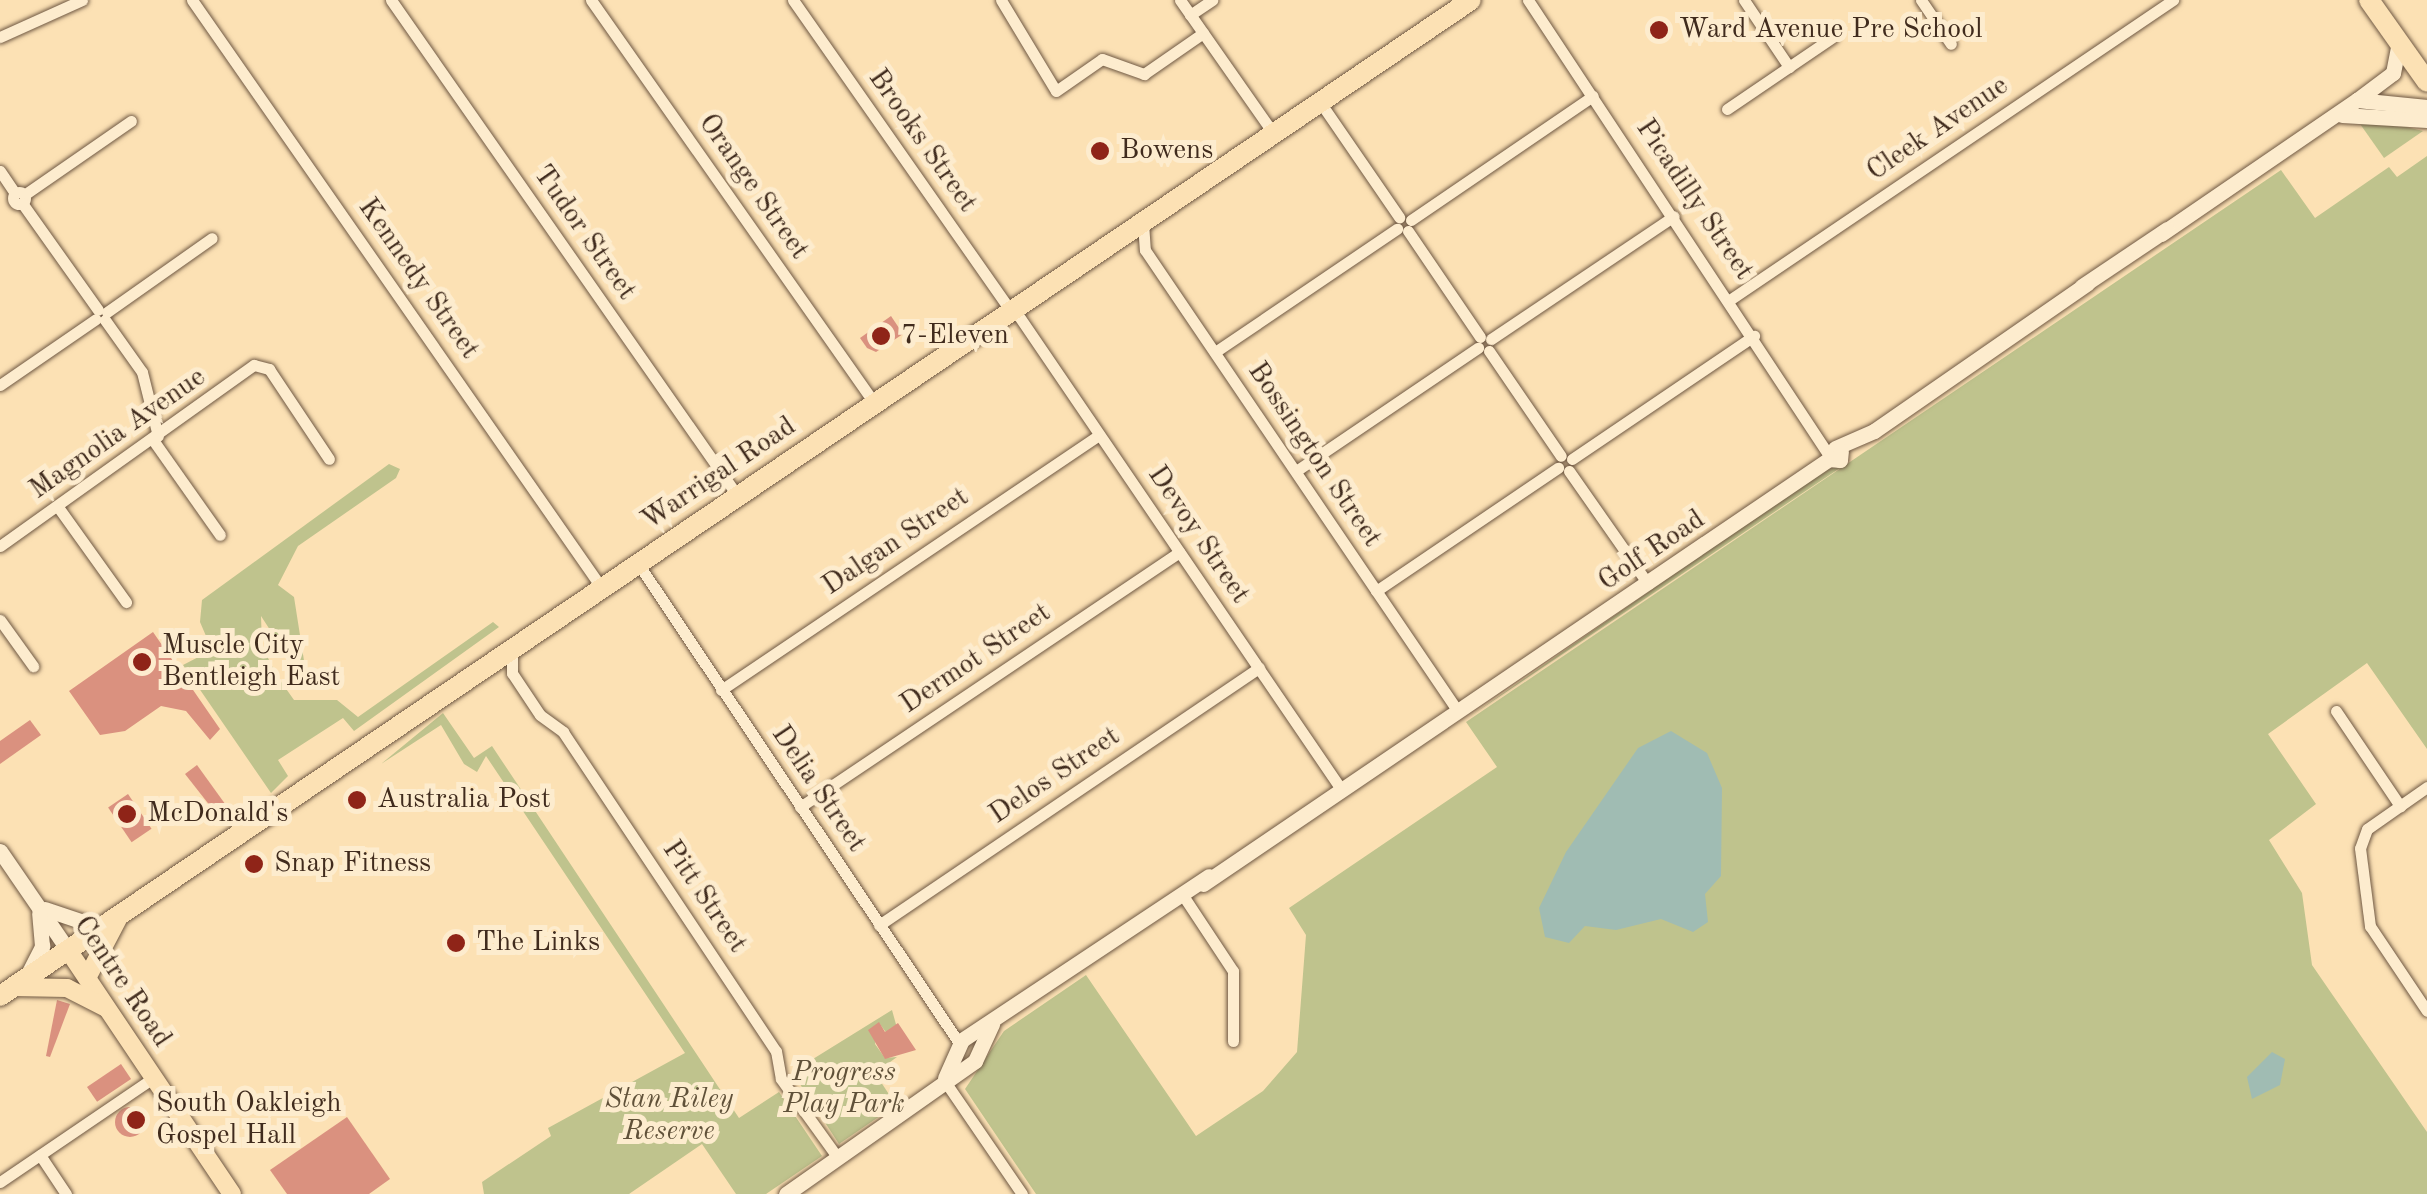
<!DOCTYPE html>
<html>
<head>
<meta charset="utf-8">
<style>
	body { margin:0 }
	#map { position:relative; width:2427px; height:1194px; overflow:hidden; background:#fce1b4; font-family:"Old Standard TT",serif }
	div>[style] { position:absolute }
	.green>* { inset:0; background:#bfc38d }
	.water>* { inset:0; background:#a0bcb3 }
	.building>* { inset:0; background:#da917f; transform-origin:0 0 }
	.round { border-radius:50% }
	.roads { filter:drop-shadow(0 0 2px #6f5843) drop-shadow(0 0 2px #6f5843) }
	.street>* { height:11px; margin:-5.5px; padding:0 5.5px; transform-origin:5.5px; border-radius:5.5px; background:#fdecce }
	.street>.ring { margin:-5.5px; padding:0; box-sizing:content-box; background:none; border:11px solid #fdecce; border-radius:50% }
	.secondary>* { height:15px; margin:-7.5px; padding:0 7.5px; transform-origin:7.5px; border-radius:7.5px; background:#fdecce }
	.primary>* { height:18px; margin:-9px; padding:0 9px; transform-origin:9px; border-radius:9px; background:#fce1b4 }
	.highway>* { height:20px; margin:-10px; padding:0 10px; transform-origin:10px; border-radius:10px; background:#fce1b4 }
	.dots>* { width:28px; height:28px; translate:-50% -50%; box-sizing:border-box; border:5px solid #fdecce; border-radius:50% }
	span { translate:-50% -50%; white-space:nowrap; text-align:center; line-height:1.15; -webkit-text-stroke:10px #fdecce; paint-order:stroke }
	.poi-label { font-size:28px; color:#402b1d }
	.left { translate:0 -50%; text-align:left }
	.street-label { font-size:28px; color:#402b1d }
	.park-label { font-size:28px; color:#605139; font-style:italic }
</style>
</head>
<body>
<div id="map">
	<div class="green">
		<div style="clip-path:polygon(2377px 120px,2423px 131px,2384px 158px,2358px 121px)"></div>
		<div style="clip-path:polygon(2427px 156px,2427px 749px,2367px 663px,2268px 734px,2316px 804px,2269px 840px,2302px 893px,2312px 965px,2427px 1132px,2427px 1194px,1036px 1194px,965px 1089px,1004px 1031px,1086px 975px,1196px 1136px,1263px 1091px,1297px 1052px,1306px 935px,1289px 908px,1497px 767px,1466px 722px,2281px 170px,2315px 218px,2389px 167px,2397px 177px)"></div>
		<div style="clip-path:polygon(1849px 453px,1843px 466px,1469px 717px,1822px 471px,1841px 465px)"></div>
		<div style="clip-path:polygon(389px 464px,400px 469px,396px 478px,298px 546px,278px 585px,294px 597px,305px 667px,296px 670px,261px 616px,262px 646px,277px 676px,294px 700px,337px 700px,358px 717px,493px 622px,499px 627px,354px 731px,343px 718px,278px 760px,288px 776px,271px 793px,183px 665px,212px 650px,200px 622px,202px 600px)"></div>
		<div style="clip-path:polygon(443px 713px,474px 758px,492px 746px,739px 1118px,779px 1092px,822px 1156px,766px 1194px,736px 1194px,702px 1144px,629px 1194px,484px 1194px,482px 1182px,551px 1136px,548px 1128px,685px 1053px,486px 756px,477px 772px,464px 764px,441px 725px,381px 764px)"></div>
		<div style="clip-path:polygon(892px 1010px,897px 1028px,888px 1035px,879px 1023px,875px 1044px,885px 1058px,897px 1057px,875px 1073px,896px 1105px,839px 1144px,792px 1072px)"></div>
	</div>
	<div class="water">
		<div style="clip-path:polygon(1671px 731px,1707px 753px,1722px 788px,1721px 876px,1705px 894px,1708px 922px,1693px 932px,1661px 919px,1616px 930px,1585px 926px,1569px 943px,1545px 937px,1539px 908px,1566px 852px,1638px 748px)"></div>
		<div style="clip-path:polygon(2272px 1052px,2285px 1059px,2280px 1085px,2252px 1099px,2247px 1077px)"></div>
	</div>
	<div class="building">
		<div style="clip-path:polygon(891px 316px,903px 334px,876px 352px,867px 348px,860px 338px)"></div>
		<div style="clip-path:polygon(153px 632px,220px 729px,210px 740px,186px 711px,161px 706px,125px 731px,100px 735px,69px 691px)"></div>
		<div style="clip-path:polygon(30px 720px,41px 735px,0 764px,0 741px)"></div>
		<div style="clip-path:polygon(197px 765px,228px 808px,218px 816px,185px 774px)"></div>
		<div style="left:128px;top:794px;width:42px;height:24px;rotate:56deg"></div>
		<div style="clip-path:polygon(57px 1000px,70px 1004px,50px 1057px,46px 1056px)"></div>
		<div style="clip-path:polygon(879px 1022px,885px 1032px,898px 1023px,916px 1050px,885px 1059px,868px 1030px)"></div>
		<div style="left:121px;top:1064px;width:18px;height:41px;rotate:56deg"></div>
		<div class="round" style="left:115px;top:1107px;width:30px;height:30px"></div>
		<div style="clip-path:polygon(347px 1117px,390px 1179px,369px 1194px,287px 1194px,270px 1170px)"></div>
	</div>
	<div class="roads">
		<div class="street">
			<div style="left:192px;top:0;width:715px;rotate:55.13deg"></div>
			<div style="left:391px;top:0;width:604px;rotate:55.05deg"></div>
			<div style="left:591px;top:0;width:492px;rotate:54.9deg"></div>
			<div style="left:793px;top:0;width:380px;rotate:55deg"></div>
			<div style="left:1001px;top:0;width:106px;rotate:58.9deg"></div>
			<div style="left:1056px;top:91px;width:56px;rotate:-34.8deg"></div>
			<div style="left:1102px;top:59px;width:45px;rotate:19.7deg"></div>
			<div style="left:1144px;top:74px;width:72px;rotate:-34.8deg"></div>
			<div style="left:1180px;top:0;width:164px;rotate:55deg"></div>
			<div style="left:1528px;top:0;width:544px;rotate:56.54deg"></div>
			<div style="left:1744px;top:0;width:81px;rotate:56.1deg"></div>
			<div style="left:1921px;top:0;width:53px;rotate:55.7deg"></div>
			<div style="left:1190px;top:15px;width:27px;rotate:-34deg"></div>
			<div style="left:0;top:37px;width:90px;rotate:-24.3deg"></div>
			<div style="left:1320px;top:102px;width:140px;rotate:55.5deg"></div>
			<div style="left:1727px;top:109px;width:128px;rotate:-34.2deg"></div>
			<div style="left:0;top:171px;width:27px;rotate:56deg"></div>
			<div class="ring" style="left:13px;top:192px;width:1px;height:1px"></div>
			<div style="left:24px;top:195px;width:130px;rotate:-34.7deg"></div>
			<div style="left:22px;top:203px;width:131px;rotate:54.6deg"></div>
			<div style="left:1411px;top:220px;width:220px;rotate:-34.3deg"></div>
			<div style="left:1143px;top:223px;width:27px;rotate:86deg"></div>
			<div style="left:1145px;top:250px;width:556px;rotate:55.85deg"></div>
			<div style="left:1408px;top:231px;width:128px;rotate:55.8deg"></div>
			<div style="left:1731px;top:299px;width:534px;rotate:-34.08deg"></div>
			<div style="left:1014px;top:309px;width:581px;rotate:55.74deg"></div>
			<div style="left:107px;top:312px;width:128px;rotate:-35.2deg"></div>
			<div style="left:105px;top:320px;width:64px;rotate:54.6deg"></div>
			<div style="left:142px;top:372px;width:66px;rotate:76deg"></div>
			<div style="left:1491px;top:339px;width:220px;rotate:-33.9deg"></div>
			<div style="left:1489px;top:351px;width:127px;rotate:55.6deg"></div>
			<div style="left:1215px;top:352px;width:220px;rotate:-34.1deg"></div>
			<div style="left:0;top:385px;width:116px;rotate:-34.5deg"></div>
			<div style="left:153px;top:440px;width:116px;rotate:54.8deg"></div>
			<div style="left:1572px;top:459px;width:220px;rotate:-34.1deg"></div>
			<div style="left:1296px;top:471px;width:220px;rotate:-34.1deg"></div>
			<div style="left:1569px;top:471px;width:138px;rotate:55deg"></div>
			<div style="left:58px;top:507px;width:117px;rotate:54.4deg"></div>
			<div style="left:0;top:546px;width:312px;rotate:-35.5deg"></div>
			<div style="left:254px;top:365px;width:16px;rotate:15deg"></div>
			<div style="left:269px;top:369px;width:108px;rotate:56.3deg"></div>
			<div style="left:637px;top:562px;width:579px;rotate:56.2deg"></div>
			<div style="left:1376px;top:591px;width:220px;rotate:-34.1deg"></div>
			<div style="left:0;top:620px;width:57px;rotate:54.3deg"></div>
			<div style="left:512px;top:652px;width:21px;rotate:90deg"></div>
			<div style="left:512px;top:673px;width:50px;rotate:56.3deg"></div>
			<div style="left:540px;top:715px;width:29px;rotate:36deg"></div>
			<div style="left:563px;top:732px;width:384px;rotate:56.3deg"></div>
			<div style="left:776px;top:1051px;width:28px;rotate:80deg"></div>
			<div style="left:781px;top:1079px;width:97px;rotate:54.2deg"></div>
			<div style="left:721px;top:690px;width:456px;rotate:-34deg"></div>
			<div style="left:2336px;top:711px;width:115px;rotate:56deg"></div>
			<div style="left:2427px;top:787px;width:73px;rotate:145deg"></div>
			<div style="left:2367px;top:829px;width:20px;rotate:110deg"></div>
			<div style="left:2360px;top:848px;width:79px;rotate:82.7deg"></div>
			<div style="left:2370px;top:926px;width:102px;rotate:56.2deg"></div>
			<div style="left:800px;top:807px;width:457px;rotate:-33.9deg"></div>
			<div style="left:1184px;top:897px;width:89px;rotate:56.5deg"></div>
			<div style="left:1233px;top:971px;width:70px;rotate:90deg"></div>
			<div style="left:879px;top:925px;width:459px;rotate:-34.1deg"></div>
			<div style="left:944px;top:1080px;width:138px;rotate:55.6deg"></div>
			<div style="left:40px;top:1155px;width:47px;rotate:56.3deg"></div>
			<div style="left:0;top:1182px;width:185px;rotate:-34.2deg"></div>
		</div>
		<div class="secondary">
			<div style="left:2357px;top:100px;width:45px;rotate:-36.9deg"></div>
			<div style="left:2393px;top:73px;width:32px;rotate:-79deg"></div>
			<div style="left:2342px;top:115px;width:85px;rotate:3.4deg"></div>
			<div style="left:2161px;top:234px;width:237px;rotate:-34.4deg"></div>
			<div style="left:2357px;top:100px;width:70px;rotate:5.7deg"></div>
			<div style="left:2082px;top:286px;width:102px;rotate:-33.8deg"></div>
			<div style="left:1835px;top:448px;width:43px;rotate:-23.6deg"></div>
			<div style="left:1874px;top:431px;width:260px;rotate:-34.7deg"></div>
			<div style="left:0;top:851px;width:120px;rotate:55.5deg"></div>
			<div style="left:1203px;top:884px;width:757px;rotate:-34.17deg"></div>
			<div style="left:1829px;top:459px;width:11px;rotate:5deg"></div>
			<div style="left:1840px;top:460px;width:9px;rotate:-84deg"></div>
			<div style="left:45px;top:909px;width:59px;rotate:18.7deg"></div>
			<div style="left:27px;top:976px;width:34px;rotate:-63deg"></div>
			<div style="left:42px;top:946px;width:33px;rotate:-95deg"></div>
			<div style="left:945px;top:1078px;width:42px;rotate:-65.9deg"></div>
			<div style="left:962px;top:1040px;width:296px;rotate:-33.6deg"></div>
			<div style="left:786px;top:1194px;width:231px;rotate:-35.1deg"></div>
			<div style="left:975px;top:1061px;width:41px;rotate:-65.3deg"></div>
		</div>
		<div class="primary">
			<div style="left:68px;top:950px;width:294px;rotate:56.1deg"></div>
			<div style="left:87px;top:978px;width:69px;rotate:-62.3deg"></div>
			<div style="left:14px;top:987px;width:53px;rotate:1.1deg"></div>
			<div style="left:67px;top:988px;width:44px;rotate:27.1deg"></div>
		</div>
		<div class="highway">
			<div style="left:2369px;top:0;width:100px;rotate:54.7deg"></div>
			<div style="left:0;top:996px;width:1776px;rotate:-34.1deg"></div>
		</div>
	</div>
	<div class="dots">
		<div style="left:1659px;top:30px;background:#8f2418"></div>
		<div style="left:1100px;top:151px;background:#8f2418"></div>
		<div style="left:881px;top:336px;background:#8f2418"></div>
		<div style="left:142px;top:662px;background:#8f2418"></div>
		<div style="left:357px;top:800px;background:#8f2418"></div>
		<div style="left:127px;top:814px;background:#8f2418"></div>
		<div style="left:254px;top:864px;background:#8f2418"></div>
		<div style="left:456px;top:943px;background:#8f2418"></div>
		<div style="left:136px;top:1120px;background:#8f2418"></div>
	</div>
	<div class="poi-label">
		<span class="left" style="left:1679px;top:30px">Ward Avenue Pre School</span>
		<span class="left" style="left:1120px;top:151px">Bowens</span>
		<span class="left" style="left:901px;top:336px">7-Eleven</span>
		<span class="left" style="left:162px;top:662px">Muscle City<br>Bentleigh East</span>
		<span class="left" style="left:377px;top:800px">Australia Post</span>
		<span class="left" style="left:147px;top:814px">McDonald's</span>
		<span class="left" style="left:274px;top:864px">Snap Fitness</span>
		<span class="left" style="left:476px;top:943px">The Links</span>
		<span class="left" style="left:156px;top:1120px">South Oakleigh<br>Gospel Hall</span>
	</div>
	<div class="street-label">
		<span style="left:1938px;top:129px;rotate:-34deg">Cleek Avenue</span>
		<span style="left:922px;top:141px;rotate:55deg">Brooks Street</span>
		<span style="left:753px;top:187px;rotate:55deg">Orange Street</span>
		<span style="left:1694px;top:200px;rotate:56deg">Picadilly Street</span>
		<span style="left:584px;top:233px;rotate:55deg">Tudor Street</span>
		<span style="left:418px;top:279px;rotate:55deg">Kennedy Street</span>
		<span style="left:118px;top:434px;rotate:-35deg">Magnolia Avenue</span>
		<span style="left:1314px;top:455px;rotate:56deg">Bossington Street</span>
		<span style="left:719px;top:474px;rotate:-34deg">Warrigal Road</span>
		<span style="left:1198px;top:535px;rotate:56deg">Devoy Street</span>
		<span style="left:896px;top:542px;rotate:-34deg">Dalgan Street</span>
		<span style="left:1652px;top:551px;rotate:-34deg">Golf Road</span>
		<span style="left:976px;top:659px;rotate:-34deg">Dermot Street</span>
		<span style="left:1055px;top:776px;rotate:-34deg">Delos Street</span>
		<span style="left:818px;top:789px;rotate:56deg">Delia Street</span>
		<span style="left:704px;top:897px;rotate:56deg">Pitt Street</span>
		<span style="left:122px;top:982px;rotate:56deg">Centre Road</span>
	</div>
	<div class="park-label">
		<span style="left:844px;top:1089px">Progress<br>Play Park</span>
		<span style="left:669px;top:1116px">Stan Riley<br>Reserve</span>
	</div>
</div>
</body>
</html>
